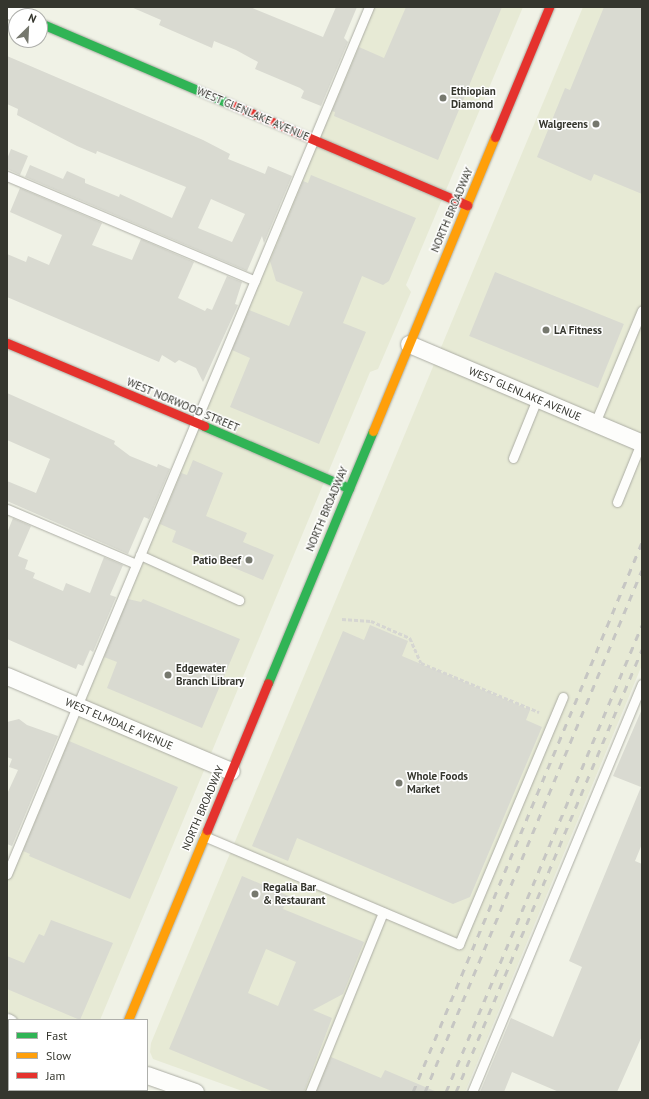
<!DOCTYPE html>
<html>
<head>
<meta charset="utf-8">
<style>
	body { margin:0 }
	#map { position:relative; width:649px; height:1099px; overflow:hidden; background:#f0f2e6; font-family:"PT Sans",sans-serif }
	div>[style] { position:absolute }
	.built>* { inset:0; background:#e7ead5 }
	.building>* { inset:0; background:#d9dad1; transform-origin:0 0 }
	.path>* { height:2.5px; margin-top:-1.25px; transform-origin:0; background:repeating-linear-gradient(90deg,#d6d6d2 0 4px,transparent 0 6px) }
	.roads { filter:drop-shadow(0 0 1px #acada4) drop-shadow(0 0 1px #acada4) }
	.lane>* { height:9px; margin:-4.5px; padding:0 4.5px; transform-origin:4.5px; border-radius:4.5px; background:#fdfdfb }
	.street>* { height:17px; margin:-8.5px; padding:0 8.5px; transform-origin:8.5px; border-radius:8.5px; background:#fdfdfb }
	.fast>* { height:9px; margin:-4.5px; padding:0 4.5px; transform-origin:4.5px; border-radius:4.5px; background:#30b455 }
	.slow>* { height:9px; margin:-4.5px; padding:0 4.5px; transform-origin:4.5px; border-radius:4.5px; background:#ff9f0a }
	.jam>* { height:9px; margin:-4.5px; padding:0 4.5px; transform-origin:4.5px; border-radius:4.5px; background:#e5322d }
	.rail>* { height:3px; margin-top:-1.5px; transform-origin:0; background:repeating-linear-gradient(90deg,#c6c6c3 0 7px,transparent 0 14px) }
	.dots>* { width:11px; height:11px; translate:-50% -50%; box-sizing:border-box; border:2px solid #fff; border-radius:50% }
	span { translate:-50% -50%; white-space:nowrap; text-align:center; line-height:1.15; -webkit-text-stroke:3px #fff; paint-order:stroke }
	.poi-label { font-size:11px; color:#35362e; font-weight:700 }
	.left { translate:0 -50%; text-align:left }
	.right { translate:-100% -50%; text-align:right }
	.street-label { font-size:11px; color:#35362e }
	.frame { position:absolute; inset:0; border:8px solid #35362e; pointer-events:none }
	.legend { position:absolute; left:8px; top:1019px; width:140px; height:72px; box-sizing:border-box; background:#fff; border:1px solid #aeafab; margin:0; padding:5px 7px; list-style:none; font-size:12px; color:#35362e }
	.legend li { display:flex; align-items:center; gap:8px; height:20px }
	.legend b { width:20px; border:1px solid #aeafab }
	.north { position:absolute; left:8px; top:8px; width:40px; height:40px; box-sizing:border-box; background:#fff; border:1px solid #aeafab; border-radius:50%; rotate:24deg; font-size:11px; font-weight:700; line-height:16px; text-align:center; color:#35362e }
	.north::after { content:''; display:block; margin:auto; width:14px; height:18px; background:#76786e; clip-path:polygon(50% 0,100% 100%,50% 72%,0 100%) }
</style>
</head>
<body>
<div id="map">
	<div class="built">
		<div style="clip-path:polygon(368px 7px,523px 7px,406px 285px,411px 292px,378px 369px,370px 372px,100px 1020px,9px 1020px,9px 1090px,70px 1090px,70px 1092px,7px 1092px,7px 875px)"></div>
		<div style="clip-path:polygon(583px 7px,642px 7px,642px 665px,465px 1092px,245px 1092px,153px 1059px,150px 1052px,151px 1043px)"></div>
	</div>
	<div class="building">
		<div style="clip-path:polygon(131px 7px,250px 7px,323px 37px,336px 7px,357px 7px,344px 38px,348px 42px,321px 106px,301px 98px,304px 91px,300px 88px,255px 69px,258px 62px,236px 50px,214px 41px,212px 48px,159px 25px,161px 20px)"></div>
		<div style="clip-path:polygon(406px 7px,502px 7px,438px 160px,334px 116px,335px 112px,332px 111px,359px 47px,384px 58px)"></div>
		<div style="clip-path:polygon(604px 7px,642px 7px,642px 194px,594px 174px,591px 181px,537px 157px,565px 88px,570px 90px)"></div>
		<div style="clip-path:polygon(evenodd,7px 56px,203px 140px,230px 154px,228px 159px,265px 174px,268px 166px,292px 176px,264px 243px,262px 236px,247px 271px,25px 177px,30px 165px,63px 179px,67px 171px,85px 179px,85px 183px,119px 197px,120px 194px,172px 218px,186px 187px,97px 151px,96px 154px,77px 146px,17px 115px,18px 109px,7px 104px,7px 56px,211px 199px,245px 214px,232px 242px,198px 228px,211px 199px)"></div>
		<div style="clip-path:polygon(11px 149px,28px 156px,20px 175px,7px 169px,7px 159px)"></div>
		<div style="clip-path:polygon(311px 175px,416px 218px,389px 281px,383px 285px,362px 276px,343px 323px,366px 332px,319px 444px,230px 407px,250px 358px,232px 350px,249px 310px,289px 326px,303px 292px,276px 281px,270px 261px,303px 181px,308px 183px)"></div>
		<div style="clip-path:polygon(20px 188px,102px 223px,92px 245px,132px 260px,141px 239px,194px 262px,178px 298px,205px 311px,207px 308px,212px 310px,227px 276px,242px 282px,235px 304px,238px 305px,203px 382px,196px 368px,179px 360px,175px 363px,162px 355px,159px 362px,7px 297px,7px 254px,26px 262px,28px 256px,49px 265px,62px 235px,10px 212px)"></div>
		<div style="left:495px;top:272px;width:139px;height:69px;rotate:22deg"></div>
		<div style="clip-path:polygon(7px 393px,115px 441px,114px 444px,130px 456px,157px 467px,158px 464px,170px 469px,149px 519px,144px 517px,128px 554px,7px 501px,7px 481px,36px 493px,50px 459px,7px 440px)"></div>
		<div style="clip-path:polygon(193px 460px,223px 473px,206px 516px,247px 533px,243px 542px,274px 555px,263px 580px,172px 542px,176px 531px,160px 524px,181px 473px,187px 475px)"></div>
		<div style="clip-path:polygon(13px 518px,31px 526px,18px 556px,28px 560px,25px 569px,35px 573px,33px 578px,63px 591px,66px 583px,90px 593px,104px 557px,123px 565px,110px 595px,116px 597px,93px 652px,90px 650px,83px 666px,78px 664px,76px 669px,7px 639px,7px 533px)"></div>
		<div style="clip-path:polygon(128px 599px,141px 602px,143px 599px,240px 639px,202px 728px,107px 688px,117px 662px,104px 657px)"></div>
		<div style="clip-path:polygon(370px 625px,408px 641px,402px 656px,530px 710px,526px 720px,542px 727px,470px 897px,453px 904px,297px 838px,288px 861px,252px 846px,343px 631px,364px 640px)"></div>
		<div style="clip-path:polygon(642px 709px,642px 844px,635px 861px,642px 864px,642px 1036px,617px 1092px,559px 1092px,512px 1072px,504px 1092px,480px 1092px,511px 1018px,553px 1037px,582px 967px,569px 961px,641px 787px,613px 776px)"></div>
		<div style="clip-path:polygon(19px 719px,27px 725px,58px 736px,12px 846px,7px 844px,7px 794px,18px 770px,9px 767px,12px 759px,7px 757px,7px 722px)"></div>
		<div style="clip-path:polygon(69px 741px,178px 787px,130px 899px,29px 856px,30px 854px,23px 851px)"></div>
		<div style="clip-path:polygon(evenodd,242px 876px,289px 896px,283px 909px,364px 942px,343px 994px,313px 1010px,332px 1018px,304px 1092px,274px 1092px,169px 1049px,242px 876px,266px 949px,296px 962px,278px 1006px,248px 993px,266px 949px)"></div>
		<div style="clip-path:polygon(51px 920px,113px 943px,80px 1020px,7px 989px,7px 956px,24px 963px,39px 934px,44px 936px)"></div>
		<div style="clip-path:polygon(331px 1057px,381px 1078px,385px 1070px,437px 1092px,316px 1092px)"></div>
	</div>
	<div class="path">
		<div style="left:342px;top:619px;width:29px;rotate:4deg"></div>
		<div style="left:371px;top:621px;width:43px;rotate:23.6deg"></div>
		<div style="left:410px;top:638px;width:27px;rotate:66deg"></div>
		<div style="left:421px;top:663px;width:128px;rotate:22.6deg"></div>
	</div>
	<div class="roads">
		<div class="lane">
			<div style="left:7px;top:176px;width:269px;rotate:22.9deg"></div>
			<div style="left:595px;top:423px;width:122px;rotate:-67.4deg"></div>
			<div style="left:513px;top:458px;width:64px;rotate:-67.9deg"></div>
			<div style="left:617px;top:502px;width:64px;rotate:-67.9deg"></div>
			<div style="left:7px;top:509px;width:140px;rotate:23.1deg"></div>
			<div style="left:140px;top:555px;width:109px;rotate:24.4deg"></div>
			<div style="left:204px;top:836px;width:277px;rotate:23deg"></div>
			<div style="left:459px;top:944px;width:268px;rotate:-67.2deg"></div>
			<div style="left:7px;top:874px;width:940px;rotate:-67.34deg"></div>
			<div style="left:310px;top:1092px;width:194px;rotate:-67.9deg"></div>
			<div style="left:472px;top:1092px;width:442px;rotate:-67.4deg"></div>
		</div>
		<div class="street">
			<div style="left:7px;top:9px;width:17px;rotate:24deg"></div>
			<div style="left:409px;top:344px;width:253px;rotate:23deg"></div>
			<div style="left:7px;top:676px;width:243px;rotate:23deg"></div>
			<div style="left:7px;top:1022px;width:2px;rotate:27deg"></div>
			<div style="left:147px;top:1075px;width:51px;rotate:19.5deg"></div>
		</div>
		<div class="fast">
			<div style="left:40px;top:23px;width:207px;rotate:23.1deg"></div>
			<div style="left:204px;top:426px;width:158px;rotate:23.2deg"></div>
			<div style="left:268px;top:683px;width:273px;rotate:-67.4deg"></div>
		</div>
		<div class="slow">
			<div style="left:373px;top:431px;width:318px;rotate:-67.5deg"></div>
			<div style="left:128px;top:1020px;width:206px;rotate:-67.4deg"></div>
		</div>
		<div class="jam">
			<div style="left:230px;top:104px;width:258px;rotate:23.1deg"></div>
			<div style="left:495px;top:137px;width:141px;rotate:-67.4deg"></div>
			<div style="left:7px;top:343px;width:214px;rotate:22.8deg"></div>
			<div style="left:207px;top:830px;width:159px;rotate:-67.5deg"></div>
			<div style="left:97px;top:1092px;width:2px;rotate:-63deg"></div>
		</div>
	</div>
	<div class="rail">
		<div style="left:413px;top:1092px;width:596px;rotate:-67.39deg"></div>
		<div style="left:425px;top:1092px;width:565px;rotate:-67.43deg"></div>
		<div style="left:446px;top:1092px;width:506px;rotate:-67.23deg"></div>
		<div style="left:456px;top:1092px;width:480px;rotate:-67.2deg"></div>
	</div>
	<div class="dots">
		<div style="left:443px;top:98px;background:#76786e"></div>
		<div style="left:596px;top:124px;background:#76786e"></div>
		<div style="left:546px;top:330px;background:#76786e"></div>
		<div style="left:249px;top:560px;background:#76786e"></div>
		<div style="left:168px;top:675px;background:#76786e"></div>
		<div style="left:399px;top:783px;background:#76786e"></div>
		<div style="left:255px;top:894px;background:#76786e"></div>
	</div>
	<div class="poi-label">
		<span class="left" style="left:451px;top:98px">Ethiopian<br>Diamond</span>
		<span class="right" style="left:588px;top:124px">Walgreens</span>
		<span class="left" style="left:554px;top:330px">LA Fitness</span>
		<span class="right" style="left:241px;top:560px">Patio Beef</span>
		<span class="left" style="left:176px;top:675px">Edgewater<br>Branch Library</span>
		<span class="left" style="left:407px;top:783px">Whole Foods<br>Market</span>
		<span class="left" style="left:263px;top:894px">Regalia Bar<br>&amp; Restaurant</span>
	</div>
	<div class="street-label">
		<span style="left:253px;top:114px;rotate:23deg">WEST GLENLAKE AVENUE</span>
		<span style="left:452px;top:210px;rotate:-67deg">NORTH BROADWAY</span>
		<span style="left:525px;top:394px;rotate:23deg">WEST GLENLAKE AVENUE</span>
		<span style="left:183px;top:405px;rotate:23deg">WEST NORWOOD STREET</span>
		<span style="left:327px;top:509px;rotate:-67deg">NORTH BROADWAY</span>
		<span style="left:119px;top:724px;rotate:23deg">WEST ELMDALE AVENUE</span>
		<span style="left:203px;top:808px;rotate:-67deg">NORTH BROADWAY</span>
	</div>
	<div class="frame"></div>
	<ul class="legend">
	<li><b style="height:5px;background:#30b455"></b>Fast</li>
	<li><b style="height:5px;background:#ff9f0a"></b>Slow</li>
	<li><b style="height:5px;background:#e5322d"></b>Jam</li>
	</ul>
	<div class="north">N</div>
</div>
</body>
</html>
